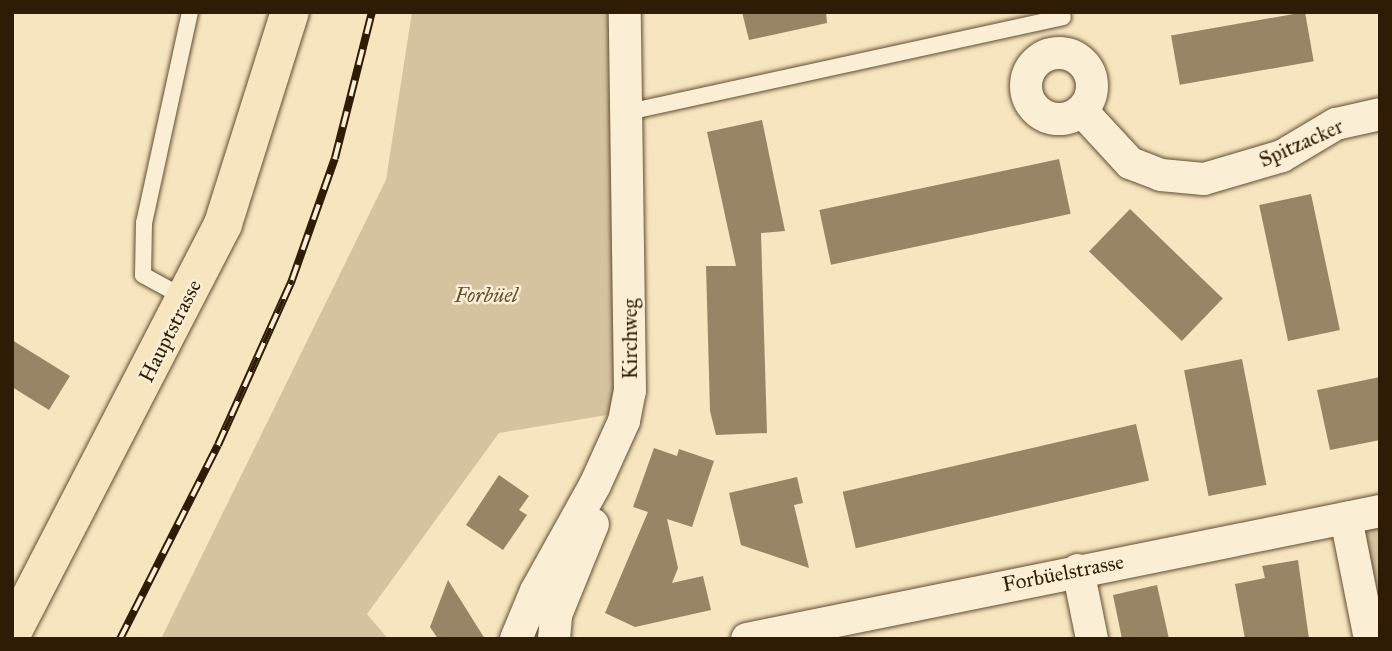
<!DOCTYPE html>
<html>
<head>
<meta charset="utf-8">
<style>
	body { margin:0 }
	#map { position:relative; width:1392px; height:651px; overflow:hidden; background:#f7e5bf; font-family:"IM FELL Great Primer",serif }
	div>[style] { position:absolute }
	.green>* { inset:0; background:#d5c39f }
	.building>* { inset:0; background:#978565; transform-origin:0 0 }
	.roads { filter:drop-shadow(0 0 2px #614e33) drop-shadow(0 0 2px #614e33) }
	.service>* { height:16px; margin:-8px; padding:0 8px; transform-origin:8px; border-radius:8px; background:#faeed5 }
	.minor>* { height:32px; margin:-16px; padding:0 16px; transform-origin:16px; border-radius:16px; background:#faeed5 }
	.minor>.ring { margin:-16px; padding:0; box-sizing:content-box; background:none; border:32px solid #faeed5; border-radius:50% }
	.primary>* { height:38px; margin:-19px; padding:0 19px; transform-origin:19px; border-radius:19px; background:#f7e5bf }
	.rail>* { height:8px; margin-top:-4px; transform-origin:0; background:repeating-linear-gradient(90deg,#faeed5 0 16px,#2f1c04 0 32px); box-sizing:border-box; border-block:2px solid #2f1c04 }
	span { translate:-50% -50%; white-space:nowrap; text-align:center; line-height:1.15; -webkit-text-stroke:5px #faeed5; paint-order:stroke }
	.street-label { font-size:21px; color:#2f1c04 }
	.park-label { font-size:21px; color:#614e32; font-style:italic }
	.frame { position:absolute; inset:0; border:14px solid #2f1c04; pointer-events:none }
</style>
</head>
<body>
<div id="map">
	<div class="green">
		<div style="clip-path:polygon(412px 12px,616px 12px,619px 413px,499px 433px,367px 614px,388px 639px,161px 639px,386px 180px)"></div>
		<div style="clip-path:polygon(1380px 525px,1380px 615px,1362px 529px)"></div>
	</div>
	<div class="building">
		<div style="clip-path:polygon(742px 12px,826px 12px,827px 23px,749px 40px)"></div>
		<div style="left:1305px;top:12px;width:50px;height:136px;rotate:80deg"></div>
		<div style="clip-path:polygon(762px 120px,785px 231px,761px 233px,767px 433px,716px 435px,710px 411px,706px 266px,736px 266px,707px 132px)"></div>
		<div style="left:1059px;top:159px;width:56px;height:245px;rotate:78deg"></div>
		<div style="left:1311px;top:194px;width:139px;height:53px;rotate:78deg"></div>
		<div style="left:1130px;top:209px;width:129px;height:59px;rotate:44deg"></div>
		<div style="clip-path:polygon(12px 340px,70px 376px,49px 410px,12px 387px)"></div>
		<div style="left:1242px;top:359px;width:128px;height:59px;rotate:79deg"></div>
		<div style="clip-path:polygon(1380px 377px,1380px 440px,1330px 450px,1317px 390px)"></div>
		<div style="left:1136px;top:424px;width:58px;height:301px;rotate:77deg"></div>
		<div style="clip-path:polygon(654px 448px,677px 456px,679px 449px,714px 461px,692px 527px,667px 519px,678px 568px,672px 583px,703px 576px,711px 610px,635px 627px,605px 613px,648px 512px,633px 507px)"></div>
		<div style="clip-path:polygon(499px 475px,529px 496px,519px 510px,527px 515px,503px 550px,466px 525px)"></div>
		<div style="clip-path:polygon(797px 477px,803px 503px,794px 505px,809px 568px,741px 545px,729px 493px)"></div>
		<div style="clip-path:polygon(1298px 560px,1309px 639px,1245px 639px,1235px 584px,1265px 578px,1262px 566px)"></div>
		<div style="clip-path:polygon(448px 580px,485px 639px,438px 639px,430px 627px)"></div>
		<div style="clip-path:polygon(1157px 585px,1169px 639px,1122px 639px,1113px 595px)"></div>
	</div>
	<div class="roads">
		<div class="service">
			<div style="left:628px;top:112px;width:445px;rotate:-12.3deg"></div>
			<div style="left:185px;top:298px;width:48px;rotate:-151.3deg"></div>
			<div style="left:143px;top:275px;width:52px;rotate:-88.9deg"></div>
			<div style="left:144px;top:223px;width:216px;rotate:-77.7deg"></div>
		</div>
		<div class="minor">
			<div class="ring" style="left:1026px;top:53px;width:34px;height:34px"></div>
			<div style="left:1082px;top:111px;width:71px;rotate:47.3deg"></div>
			<div style="left:1130px;top:163px;width:33px;rotate:21deg"></div>
			<div style="left:1161px;top:175px;width:43px;rotate:5.3deg"></div>
			<div style="left:1204px;top:179px;width:81px;rotate:-16.4deg"></div>
			<div style="left:1282px;top:156px;width:63px;rotate:-30.7deg"></div>
			<div style="left:1336px;top:124px;width:45px;rotate:-12.8deg"></div>
			<div style="left:1346px;top:518px;width:123px;rotate:78.8deg"></div>
			<div style="left:1078px;top:570px;width:70px;rotate:78.5deg"></div>
			<div style="left:516px;top:639px;width:52px;rotate:-67.4deg"></div>
			<div style="left:536px;top:591px;width:121px;rotate:-60.9deg"></div>
			<div style="left:595px;top:485px;width:70px;rotate:-65.6deg"></div>
			<div style="left:624px;top:421px;width:31px;rotate:-79deg"></div>
			<div style="left:630px;top:391px;width:379px;rotate:-90.8deg"></div>
			<div style="left:554px;top:639px;width:24px;rotate:-85deg"></div>
			<div style="left:556px;top:615px;width:98px;rotate:-67.9deg"></div>
			<div style="left:747px;top:639px;width:646px;rotate:-11.43deg"></div>
		</div>
		<div class="primary">
			<div style="left:12px;top:633px;width:460px;rotate:-62.7deg"></div>
			<div style="left:223px;top:224px;width:222px;rotate:-72.5deg"></div>
		</div>
	</div>
	<div class="rail">
		<div style="left:120px;top:639px;width:217px;rotate:-63.2deg"></div>
		<div style="left:218px;top:445px;width:181px;rotate:-65.8deg"></div>
		<div style="left:292px;top:280px;width:129px;rotate:-70.6deg"></div>
		<div style="left:335px;top:158px;width:151px;rotate:-75.8deg"></div>
	</div>
	<div class="street-label">
		<span style="left:1301px;top:143px;rotate:-24deg">Spitzacker</span>
		<span style="left:170px;top:331px;rotate:-63deg">Hauptstrasse</span>
		<span style="left:630px;top:339px;rotate:-90deg">Kirchweg</span>
		<span style="left:1063px;top:573px;rotate:-11deg">Forbüelstrasse</span>
	</div>
	<div class="park-label">
		<span style="left:486px;top:295px">Forbüel</span>
	</div>
	<div class="frame"></div>
</div>
</body>
</html>
